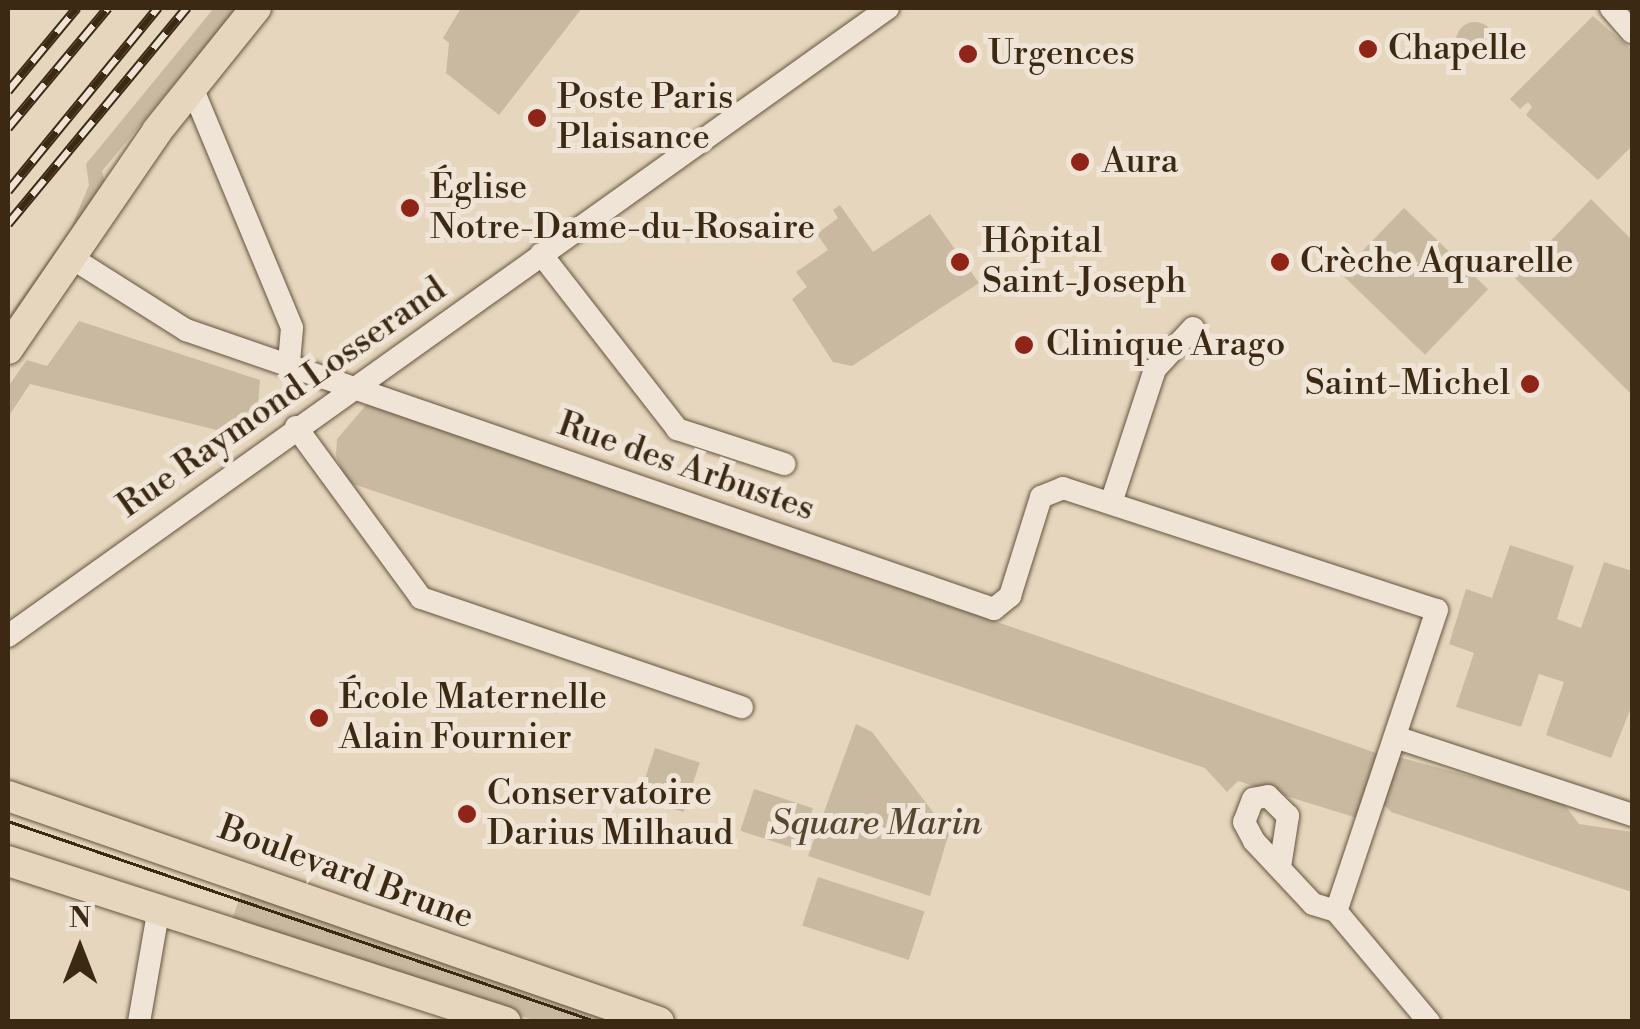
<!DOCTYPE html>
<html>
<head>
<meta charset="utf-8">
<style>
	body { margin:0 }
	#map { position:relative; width:1640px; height:1029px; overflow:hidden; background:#e6d6be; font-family:"Libre Bodoni",serif }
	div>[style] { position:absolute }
	.green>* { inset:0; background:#c9b9a1; transform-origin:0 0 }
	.round { border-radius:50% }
	.roads { filter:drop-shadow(0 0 2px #66543e) drop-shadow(0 0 2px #66543e) }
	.minor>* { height:22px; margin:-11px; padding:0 11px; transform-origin:11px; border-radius:11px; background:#efe4d5 }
	.major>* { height:30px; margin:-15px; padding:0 15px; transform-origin:15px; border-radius:15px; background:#e6d6be }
	.tram>* { height:2.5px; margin:-1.25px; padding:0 1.25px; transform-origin:1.25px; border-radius:1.25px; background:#3b2913 }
	.rail>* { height:10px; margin-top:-5px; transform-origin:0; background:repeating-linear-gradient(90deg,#efe4d5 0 19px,#3b2913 0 38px); box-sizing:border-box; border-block:2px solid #3b2913 }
	.dots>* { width:28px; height:28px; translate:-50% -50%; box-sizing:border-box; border:5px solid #efe4d5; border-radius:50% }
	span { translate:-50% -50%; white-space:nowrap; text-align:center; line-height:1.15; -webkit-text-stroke:10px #efe4d5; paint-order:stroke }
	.poi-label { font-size:35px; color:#3b2913 }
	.left { translate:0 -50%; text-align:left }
	.right { translate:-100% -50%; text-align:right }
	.street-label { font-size:35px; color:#3b2913 }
	.park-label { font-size:35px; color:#57462f; font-style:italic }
	.frame { position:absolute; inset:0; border:10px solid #3b2913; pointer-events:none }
	.north { position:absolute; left:30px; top:899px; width:100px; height:100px; -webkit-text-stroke:8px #efe4d5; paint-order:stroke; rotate:0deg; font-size:28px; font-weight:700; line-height:40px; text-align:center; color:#3b2913 }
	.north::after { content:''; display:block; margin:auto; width:35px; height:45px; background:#3b2913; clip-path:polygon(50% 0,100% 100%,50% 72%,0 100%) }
</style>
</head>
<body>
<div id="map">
	<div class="green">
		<div style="clip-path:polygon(214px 8px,238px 8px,102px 171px,106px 187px,8px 330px,8px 317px,71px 228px,89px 185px,86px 164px)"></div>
		<div style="clip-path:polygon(461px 8px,582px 8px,499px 115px,446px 73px,449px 43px,443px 38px)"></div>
		<div style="clip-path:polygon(1593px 16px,1632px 50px,1632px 146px,1598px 180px,1526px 115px,1532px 107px,1528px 102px,1520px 109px,1510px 99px)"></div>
		<div class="round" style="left:1456px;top:22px;width:38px;height:38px"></div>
		<div style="clip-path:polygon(1591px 199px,1632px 240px,1632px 395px,1515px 278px)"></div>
		<div style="clip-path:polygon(840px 205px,873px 252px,930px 214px,979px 283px,852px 366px,833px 362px,792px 299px,807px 287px,796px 272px,828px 250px,817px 234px,838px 218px,833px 210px)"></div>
		<div style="left:1404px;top:208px;width:117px;height:91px;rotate:44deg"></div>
		<div style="clip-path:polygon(79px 321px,260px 380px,257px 418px,244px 433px,238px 427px,233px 434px,30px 384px,8px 417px,8px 387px,19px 371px,27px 360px,47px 366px)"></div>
		<div style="clip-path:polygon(367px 404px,1379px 754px,1357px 818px,1238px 781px,1227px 792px,1205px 768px,347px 482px,336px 456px,337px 439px)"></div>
		<div style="clip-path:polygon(1510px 545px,1574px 566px,1557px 619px,1581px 628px,1604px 562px,1632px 571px,1632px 705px,1611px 758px,1546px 735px,1564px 682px,1539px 674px,1521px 727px,1456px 707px,1474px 653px,1449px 644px,1466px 589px,1492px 598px)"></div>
		<div style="clip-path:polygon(856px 724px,872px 732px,949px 833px,930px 896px,808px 856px)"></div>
		<div style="left:655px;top:748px;width:47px;height:52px;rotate:18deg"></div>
		<div style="clip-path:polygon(1398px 757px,1561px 800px,1579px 824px,1632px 832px,1632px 892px,1391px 812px,1383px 804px)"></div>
		<div style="left:754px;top:789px;width:62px;height:44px;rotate:18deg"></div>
		<div style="left:818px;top:877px;width:112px;height:51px;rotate:18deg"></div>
		<div style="clip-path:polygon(244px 885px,631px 1021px,536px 1021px,294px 940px,230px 926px)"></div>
	</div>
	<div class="roads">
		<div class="minor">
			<div style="left:1611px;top:8px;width:32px;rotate:49deg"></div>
			<div style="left:191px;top:85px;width:263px;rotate:67.4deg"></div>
			<div style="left:292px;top:328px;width:35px;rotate:95deg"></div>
			<div style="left:541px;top:254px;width:222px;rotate:52.1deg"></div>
			<div style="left:677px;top:429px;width:113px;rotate:18.1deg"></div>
			<div style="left:72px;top:258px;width:135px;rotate:32.3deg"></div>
			<div style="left:186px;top:330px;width:855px;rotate:19.05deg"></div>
			<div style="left:994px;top:609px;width:21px;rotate:-39deg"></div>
			<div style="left:1010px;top:596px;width:104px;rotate:-72.6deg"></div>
			<div style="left:1041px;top:497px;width:24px;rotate:-22deg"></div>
			<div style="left:1063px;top:488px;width:393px;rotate:18.1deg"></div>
			<div style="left:1437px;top:610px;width:317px;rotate:108.5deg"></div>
			<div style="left:296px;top:427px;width:212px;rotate:53.8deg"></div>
			<div style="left:421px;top:598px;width:339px;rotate:18.8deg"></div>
			<div style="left:1111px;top:503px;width:141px;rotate:-71.8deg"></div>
			<div style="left:1155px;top:369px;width:56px;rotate:-47.2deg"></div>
			<div style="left:8px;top:636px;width:1081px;rotate:-35.51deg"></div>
			<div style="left:1395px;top:737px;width:250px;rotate:18.2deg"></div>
			<div style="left:1280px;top:867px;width:52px;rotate:-81.1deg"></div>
			<div style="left:1288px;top:816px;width:28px;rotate:-135deg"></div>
			<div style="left:1268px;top:796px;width:15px;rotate:169deg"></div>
			<div style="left:1253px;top:799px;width:25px;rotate:111deg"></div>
			<div style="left:1244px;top:822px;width:21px;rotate:62deg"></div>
			<div style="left:1254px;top:841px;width:86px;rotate:46.9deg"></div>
			<div style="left:1313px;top:904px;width:24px;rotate:17deg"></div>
			<div style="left:1336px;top:911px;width:145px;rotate:50deg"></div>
			<div style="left:139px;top:1022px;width:111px;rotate:-80.1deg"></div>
		</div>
		<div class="major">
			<div style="left:8px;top:349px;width:264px;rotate:-55.6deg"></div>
			<div style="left:157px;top:131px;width:158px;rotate:-51.2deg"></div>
			<div style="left:8px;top:796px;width:689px;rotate:19.14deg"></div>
			<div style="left:8px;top:861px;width:523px;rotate:17.92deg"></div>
		</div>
	</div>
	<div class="tram">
		<div style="left:8px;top:821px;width:623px;rotate:18.81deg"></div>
	</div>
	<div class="rail">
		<div style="left:8px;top:91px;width:108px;rotate:-50.3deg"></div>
		<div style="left:8px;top:128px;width:156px;rotate:-50.2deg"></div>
		<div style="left:8px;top:191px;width:237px;rotate:-50.7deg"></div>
		<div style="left:8px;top:224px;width:281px;rotate:-50.4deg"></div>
	</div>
	<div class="dots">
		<div style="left:1368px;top:49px;background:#8f2418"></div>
		<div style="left:968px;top:54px;background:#8f2418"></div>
		<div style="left:537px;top:118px;background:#8f2418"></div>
		<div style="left:1080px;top:162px;background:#8f2418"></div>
		<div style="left:410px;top:208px;background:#8f2418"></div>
		<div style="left:960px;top:262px;background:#8f2418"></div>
		<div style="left:1280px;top:262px;background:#8f2418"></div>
		<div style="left:1024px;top:345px;background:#8f2418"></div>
		<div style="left:1530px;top:384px;background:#8f2418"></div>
		<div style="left:319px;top:718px;background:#8f2418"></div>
		<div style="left:467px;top:814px;background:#8f2418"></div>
	</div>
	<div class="poi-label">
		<span class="left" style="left:1388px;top:49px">Chapelle</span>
		<span class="left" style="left:988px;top:54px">Urgences</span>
		<span class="left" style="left:557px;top:118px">Poste Paris<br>Plaisance</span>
		<span class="left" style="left:1102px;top:162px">Aura</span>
		<span class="left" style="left:430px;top:208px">Église<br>Notre-Dame-du-Rosaire</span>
		<span class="left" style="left:982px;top:262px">Hôpital<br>Saint-Joseph</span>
		<span class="left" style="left:1300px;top:262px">Crèche Aquarelle</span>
		<span class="left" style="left:1046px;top:345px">Clinique Arago</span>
		<span class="right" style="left:1510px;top:384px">Saint-Michel</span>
		<span class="left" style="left:339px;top:718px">École Maternelle<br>Alain Fournier</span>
		<span class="left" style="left:487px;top:814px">Conservatoire<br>Darius Milhaud</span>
	</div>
	<div class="street-label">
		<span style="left:282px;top:398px;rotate:-35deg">Rue Raymond Losserand</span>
		<span style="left:686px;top:467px;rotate:19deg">Rue des Arbustes</span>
		<span style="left:346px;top:873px;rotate:20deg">Boulevard Brune</span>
	</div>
	<div class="park-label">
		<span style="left:876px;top:824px">Square Marin</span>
	</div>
	<div class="frame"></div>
	<div class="north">N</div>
</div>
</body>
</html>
